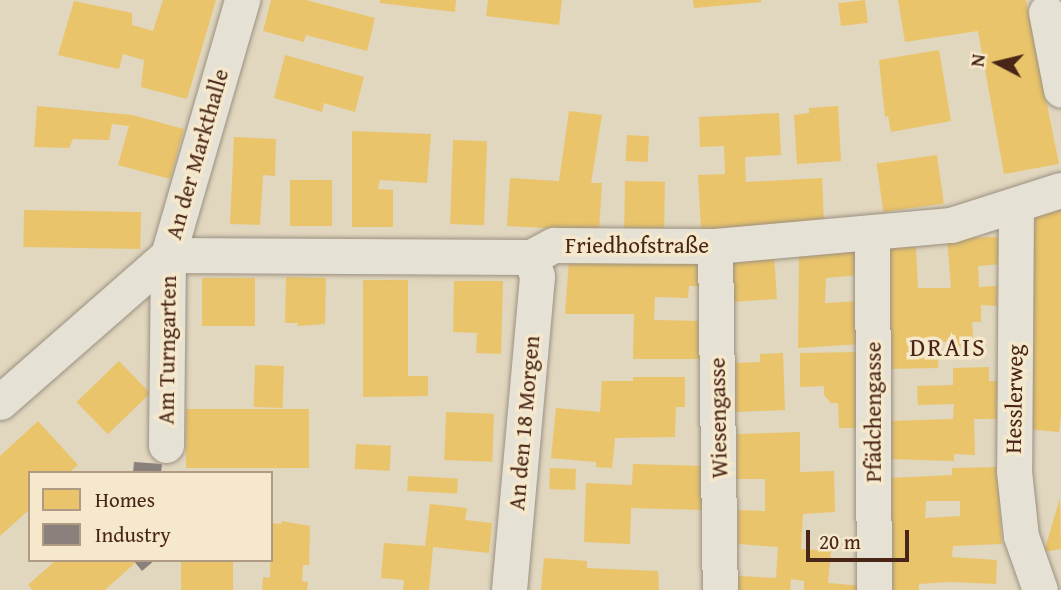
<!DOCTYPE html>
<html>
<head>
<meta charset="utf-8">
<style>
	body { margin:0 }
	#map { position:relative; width:1061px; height:590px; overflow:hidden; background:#e1d6be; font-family:"Gentium Book Plus",serif }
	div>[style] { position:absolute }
	.homes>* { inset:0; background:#e9c46a; transform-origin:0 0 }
	.industry>* { inset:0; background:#8a817c }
	.roads { filter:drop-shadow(0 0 2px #9b9081) drop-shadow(0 0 2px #9b9081) }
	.street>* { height:35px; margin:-17.5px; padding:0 17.5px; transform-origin:17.5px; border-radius:17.5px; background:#e6e1d5 }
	span { translate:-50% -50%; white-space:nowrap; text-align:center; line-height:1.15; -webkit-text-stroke:7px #f5e8cb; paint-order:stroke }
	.street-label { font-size:23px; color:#492518 }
	.quarter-label { font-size:26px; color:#492518; letter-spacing:2px }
	.legend { position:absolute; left:28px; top:471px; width:245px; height:91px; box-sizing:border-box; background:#f5e8cb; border:2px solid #b09a83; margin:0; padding:9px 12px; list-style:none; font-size:21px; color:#492518 }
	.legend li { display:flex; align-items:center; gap:14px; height:35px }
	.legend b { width:35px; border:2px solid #b09a83 }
	.north { position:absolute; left:963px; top:28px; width:70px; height:70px; -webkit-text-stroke:5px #f5e8cb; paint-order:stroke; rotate:277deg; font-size:19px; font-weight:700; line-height:28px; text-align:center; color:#492518 }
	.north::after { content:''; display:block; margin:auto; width:24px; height:32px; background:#492518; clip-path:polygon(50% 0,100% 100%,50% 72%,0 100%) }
	.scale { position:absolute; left:806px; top:530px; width:103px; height:32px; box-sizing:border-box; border:4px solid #492518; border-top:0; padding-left:9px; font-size:21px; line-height:24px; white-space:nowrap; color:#492518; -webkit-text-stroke:5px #f5e8cb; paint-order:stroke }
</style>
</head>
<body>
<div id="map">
	<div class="homes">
		<div style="clip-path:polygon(163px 0,216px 0,187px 99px,141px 87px,144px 60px,123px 54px,119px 69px,58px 55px,74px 1px,132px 13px,132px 25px,153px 31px)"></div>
		<div style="clip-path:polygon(271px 0,306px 0,375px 18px,367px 51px,306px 35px,304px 42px,263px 31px)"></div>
		<div style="clip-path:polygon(380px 0,456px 0,455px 12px,380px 3px)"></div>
		<div style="clip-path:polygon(488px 0,562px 0,559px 25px,486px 16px)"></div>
		<div style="clip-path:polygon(693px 0,761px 0,761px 2px,694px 8px)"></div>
		<div style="left:865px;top:0;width:23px;height:27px;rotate:83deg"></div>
		<div style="clip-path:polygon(898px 0,1026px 0,1059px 164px,1004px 174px,978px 31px,905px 42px)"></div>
		<div style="clip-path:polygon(939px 50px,951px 121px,891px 132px,888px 116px,885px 117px,879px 60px)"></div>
		<div style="clip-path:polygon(285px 55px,364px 77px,355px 112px,324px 103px,322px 112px,274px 98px)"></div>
		<div style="clip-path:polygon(37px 106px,132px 115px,184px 129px,170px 179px,118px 165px,129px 126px,112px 124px,109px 140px,73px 139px,69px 148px,34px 147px)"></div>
		<div style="clip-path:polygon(838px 106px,841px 161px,797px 164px,794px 115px,809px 113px,809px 108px)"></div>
		<div style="clip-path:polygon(569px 111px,602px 115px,591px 183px,602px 183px,599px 231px,507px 226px,510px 178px,559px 181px)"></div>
		<div style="clip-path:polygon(779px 113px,781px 155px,745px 157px,746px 182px,822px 178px,824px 223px,701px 229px,698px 175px,725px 174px,724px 146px,700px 147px,699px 117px)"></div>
		<div style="clip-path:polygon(352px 131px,431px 134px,427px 183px,380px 180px,378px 189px,393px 190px,393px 227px,352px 227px)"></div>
		<div style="left:627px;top:135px;width:22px;height:26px;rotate:3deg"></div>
		<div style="clip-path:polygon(234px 137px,276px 139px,275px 176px,263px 175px,260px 225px,230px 224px)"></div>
		<div style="left:453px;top:140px;width:34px;height:84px;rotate:2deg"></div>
		<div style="left:937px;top:155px;width:49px;height:61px;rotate:82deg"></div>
		<div style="left:290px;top:180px;width:42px;height:46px"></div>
		<div style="left:625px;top:181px;width:40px;height:48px;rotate:1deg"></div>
		<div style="clip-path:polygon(1061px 209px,1061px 415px,1059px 432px,1026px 429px,1035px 216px)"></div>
		<div style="left:24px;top:210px;width:117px;height:37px;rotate:1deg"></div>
		<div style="clip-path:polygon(999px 237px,1001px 264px,978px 266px,979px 287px,997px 286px,997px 306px,981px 305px,981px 322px,972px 322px,974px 346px,952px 346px,952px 342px,939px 342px,938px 368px,886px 369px,883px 248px,916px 247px,918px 288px,951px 288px,947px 238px)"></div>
		<div style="clip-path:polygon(858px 249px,860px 275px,826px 278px,825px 303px,860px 301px,861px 344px,798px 348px,799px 254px)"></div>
		<div style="left:774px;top:256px;width:43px;height:44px;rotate:86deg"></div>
		<div style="clip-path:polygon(706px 259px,705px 286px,689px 286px,688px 298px,655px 297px,654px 320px,708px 321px,707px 359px,633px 359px,634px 314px,565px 314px,569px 260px)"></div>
		<div style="clip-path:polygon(286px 277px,326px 278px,325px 324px,298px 326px,298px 323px,285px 323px)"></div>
		<div style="left:202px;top:278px;width:53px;height:48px"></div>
		<div style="clip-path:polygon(363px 280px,408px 280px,408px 376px,428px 376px,428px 396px,363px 397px)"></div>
		<div style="clip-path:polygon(454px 281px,503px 281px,501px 354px,476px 353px,477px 333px,453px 332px)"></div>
		<div style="clip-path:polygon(860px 352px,862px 428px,839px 428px,838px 403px,831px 403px,824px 395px,824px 386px,800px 387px,800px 353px)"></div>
		<div style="clip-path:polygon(783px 353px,785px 410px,735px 412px,733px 363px,760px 362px,760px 354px)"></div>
		<div style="left:119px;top:361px;width:45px;height:59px;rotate:46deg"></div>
		<div style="left:255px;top:365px;width:29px;height:42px;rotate:2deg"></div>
		<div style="clip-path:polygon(989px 367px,989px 381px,1002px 381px,1002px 419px,974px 419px,975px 455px,954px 454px,954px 461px,888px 459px,889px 421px,953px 419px,954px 404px,918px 405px,917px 386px,953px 385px,953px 368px)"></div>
		<div style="clip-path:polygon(633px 377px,685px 377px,685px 407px,676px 407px,675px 437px,615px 438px,612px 468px,596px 467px,596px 462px,551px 458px,556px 408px,600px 412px,602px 381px,633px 381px)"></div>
		<div style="left:186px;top:409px;width:123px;height:59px"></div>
		<div style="left:446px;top:412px;width:48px;height:48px;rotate:2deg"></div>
		<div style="clip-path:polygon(38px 421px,78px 465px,69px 473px,30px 473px,30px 509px,0 536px,0 456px)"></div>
		<div style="clip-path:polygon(800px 432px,800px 472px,834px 471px,835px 512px,803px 514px,801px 549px,831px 551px,828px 583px,864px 586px,864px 590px,804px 590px,804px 581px,791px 579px,790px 590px,737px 590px,738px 576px,776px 578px,778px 547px,738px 544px,738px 510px,765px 511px,765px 479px,735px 479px,737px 434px)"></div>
		<div style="left:356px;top:444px;width:35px;height:25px;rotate:3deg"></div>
		<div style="clip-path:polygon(633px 464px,706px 466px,705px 510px,631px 508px,630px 544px,584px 542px,586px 483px,632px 485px)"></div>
		<div style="clip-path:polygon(evenodd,997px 467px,1002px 544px,953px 546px,952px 557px,997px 560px,996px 584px,950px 582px,919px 584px,919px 590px,890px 590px,890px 478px,952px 475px,952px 468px,997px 467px,926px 501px,960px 501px,960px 516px,925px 518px,926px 501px)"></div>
		<div style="left:550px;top:468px;width:26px;height:21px;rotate:2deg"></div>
		<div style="left:408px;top:476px;width:50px;height:15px;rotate:3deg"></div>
		<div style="clip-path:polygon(1060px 498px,1061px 549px,1044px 552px)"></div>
		<div style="clip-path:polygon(430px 504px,467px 508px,465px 520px,492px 523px,489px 553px,433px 547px,429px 590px,403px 590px,404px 580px,381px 578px,384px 543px,425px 546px)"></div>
		<div style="clip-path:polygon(281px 521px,310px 526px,309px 565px,303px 565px,302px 581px,308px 582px,307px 590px,262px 590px,263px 577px,270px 578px,271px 523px,282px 524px)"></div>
		<div style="clip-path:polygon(544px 558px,587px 561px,587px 568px,658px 571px,659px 590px,541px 590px)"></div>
		<div style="clip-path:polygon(56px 560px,133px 560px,135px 563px,105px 590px,33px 590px,28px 585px)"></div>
		<div style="left:181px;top:560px;width:52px;height:30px"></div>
	</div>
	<div class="industry">
		<div style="clip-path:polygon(134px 462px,162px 464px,161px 473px,133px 473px)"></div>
		<div style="clip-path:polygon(133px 560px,155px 560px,142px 571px)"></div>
	</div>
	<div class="roads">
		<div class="street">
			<div style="left:1046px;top:12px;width:79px;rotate:79.1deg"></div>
			<div style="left:1016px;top:205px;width:266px;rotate:90.4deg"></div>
			<div style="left:1014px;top:471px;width:65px;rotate:83.9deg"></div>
			<div style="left:1021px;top:536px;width:57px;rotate:70.6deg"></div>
			<div style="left:872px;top:233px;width:357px;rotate:89.7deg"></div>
			<div style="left:715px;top:246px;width:344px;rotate:89.2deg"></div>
			<div style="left:0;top:402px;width:223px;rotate:-41.2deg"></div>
			<div style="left:168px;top:255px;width:266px;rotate:-73.8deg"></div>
			<div style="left:166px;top:445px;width:190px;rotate:-89.4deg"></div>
			<div style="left:168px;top:255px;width:363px;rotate:0.3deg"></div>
			<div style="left:531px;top:257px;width:26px;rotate:-28deg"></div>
			<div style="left:554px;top:245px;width:161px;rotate:0.4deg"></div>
			<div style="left:715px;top:246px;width:237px;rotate:-5.1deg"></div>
			<div style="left:951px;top:225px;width:115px;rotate:-17.7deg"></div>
			<div style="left:509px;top:590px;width:315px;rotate:-84.9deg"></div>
			<div style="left:537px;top:276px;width:20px;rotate:-108deg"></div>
		</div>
	</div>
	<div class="street-label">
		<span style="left:197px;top:154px;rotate:-74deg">An der Markthalle</span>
		<span style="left:637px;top:245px">Friedhofstraße</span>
		<span style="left:167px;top:350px;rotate:-89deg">Am Turngarten</span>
		<span style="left:1014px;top:399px;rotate:-89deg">Hesslerweg</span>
		<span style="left:873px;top:412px;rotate:-90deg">Pfädchengasse</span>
		<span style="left:718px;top:418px;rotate:-91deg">Wiesengasse</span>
		<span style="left:524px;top:423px;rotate:-85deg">An den 18 Morgen</span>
	</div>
	<div class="quarter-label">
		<span style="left:948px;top:347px">DRAIS</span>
	</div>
	<ul class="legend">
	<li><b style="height:19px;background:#e9c46a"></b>Homes</li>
	<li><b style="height:19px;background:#8a817c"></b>Industry</li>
	</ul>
	<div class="north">N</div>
	<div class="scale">20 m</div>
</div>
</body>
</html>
